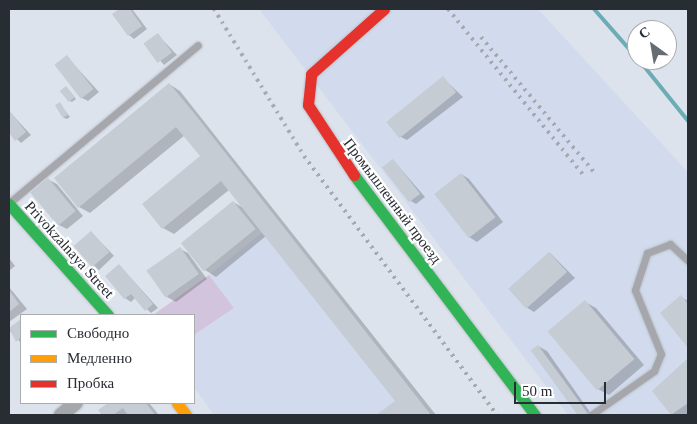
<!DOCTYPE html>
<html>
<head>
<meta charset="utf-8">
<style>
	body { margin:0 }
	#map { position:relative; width:697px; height:424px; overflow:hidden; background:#dde3ed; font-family:"Times New Roman",serif }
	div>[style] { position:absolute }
	.built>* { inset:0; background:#d1dbed }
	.green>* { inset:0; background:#d3c4de }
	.shadow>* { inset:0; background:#0003; transform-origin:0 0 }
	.stream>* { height:4px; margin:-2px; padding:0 2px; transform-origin:2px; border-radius:2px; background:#6cacb4 }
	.building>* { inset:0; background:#c6ccd3; transform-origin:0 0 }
	.roads { filter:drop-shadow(0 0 1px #babfc6) drop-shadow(0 0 1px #babfc6) }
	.lane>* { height:7px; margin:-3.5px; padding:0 3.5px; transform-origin:3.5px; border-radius:3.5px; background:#a6a7ac }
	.street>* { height:14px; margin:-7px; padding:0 7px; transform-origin:7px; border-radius:7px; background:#a6a7ac }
	.fast>* { height:11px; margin:-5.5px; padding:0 5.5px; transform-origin:5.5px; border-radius:5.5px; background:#30b455 }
	.slow>* { height:11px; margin:-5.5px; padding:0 5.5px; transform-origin:5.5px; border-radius:5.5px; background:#ff9f0a }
	.jam>* { height:11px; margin:-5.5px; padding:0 5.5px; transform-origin:5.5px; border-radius:5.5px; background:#e5322d }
	.rail>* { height:4px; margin-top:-2px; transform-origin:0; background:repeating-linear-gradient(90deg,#a6a9b0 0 2.5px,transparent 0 7.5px) }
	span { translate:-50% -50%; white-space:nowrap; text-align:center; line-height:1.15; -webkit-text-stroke:4.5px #fff; paint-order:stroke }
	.street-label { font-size:15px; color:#282c33 }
	.frame { position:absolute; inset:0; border:10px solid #282c33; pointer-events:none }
	.legend { position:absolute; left:20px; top:314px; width:175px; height:90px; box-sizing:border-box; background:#fff; border:1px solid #a9abad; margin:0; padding:6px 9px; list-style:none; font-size:15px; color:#282c33 }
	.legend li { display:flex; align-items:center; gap:10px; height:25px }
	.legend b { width:25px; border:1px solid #a9abad }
	.north { position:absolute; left:627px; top:20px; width:50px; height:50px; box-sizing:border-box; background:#fff; border:1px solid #a9abad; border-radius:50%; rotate:328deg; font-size:14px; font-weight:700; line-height:20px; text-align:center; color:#282c33 }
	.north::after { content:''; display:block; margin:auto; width:18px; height:22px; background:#676c74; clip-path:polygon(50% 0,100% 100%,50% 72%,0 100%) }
	.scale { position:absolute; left:514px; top:382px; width:92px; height:22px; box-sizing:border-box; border:2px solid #282c33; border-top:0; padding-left:6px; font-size:15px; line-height:18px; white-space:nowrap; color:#282c33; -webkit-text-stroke:4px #fff; paint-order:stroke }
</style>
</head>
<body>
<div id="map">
	<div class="built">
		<div style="clip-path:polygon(259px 9px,538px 9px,688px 172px,688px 415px,568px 415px)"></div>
		<div style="clip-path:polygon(277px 221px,431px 415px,214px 415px,194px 387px,194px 335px,234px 308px,209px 275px)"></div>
	</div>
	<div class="green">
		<div style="clip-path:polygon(209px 275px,234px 308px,194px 335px,194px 315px,153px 315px)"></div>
	</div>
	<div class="shadow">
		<div style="clip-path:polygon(121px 9px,132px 9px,147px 29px,134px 39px,129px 35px,113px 14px)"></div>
		<div style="clip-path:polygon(158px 35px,177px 55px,164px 65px,146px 44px)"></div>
		<div style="clip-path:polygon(67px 57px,99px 92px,88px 101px,82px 98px)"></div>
		<div style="clip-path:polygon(443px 78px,463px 97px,407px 140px,399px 136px)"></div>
		<div style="clip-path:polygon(169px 84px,180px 91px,436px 415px,378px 415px,397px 401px,266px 236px,216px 277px,205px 270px,183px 244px,233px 202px,244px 208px,229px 190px,174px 234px,163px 228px,202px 156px,185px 135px,90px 213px,79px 207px)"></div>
		<div style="clip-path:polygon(68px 89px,76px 99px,72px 102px,70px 101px)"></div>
		<div style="clip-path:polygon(60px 104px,70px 117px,67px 119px,64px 118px)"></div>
		<div style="clip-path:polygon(9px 111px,31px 135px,21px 143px,9px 131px)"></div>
		<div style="clip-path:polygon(393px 160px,425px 197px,416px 204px,411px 201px)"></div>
		<div style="clip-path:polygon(461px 174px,469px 179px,503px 222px,477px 242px,469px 237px)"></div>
		<div style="clip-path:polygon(49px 180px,57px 184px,83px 216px,67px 229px,59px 225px)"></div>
		<div style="left:91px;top:232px;width:33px;height:21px;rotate:46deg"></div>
		<div style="clip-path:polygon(180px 249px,188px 253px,207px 279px,176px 302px,167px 297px)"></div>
		<div style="clip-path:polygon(550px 253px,575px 278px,534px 312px,526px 307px)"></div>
		<div style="clip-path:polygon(9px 258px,15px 266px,9px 271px)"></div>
		<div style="clip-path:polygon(120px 266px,158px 308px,151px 313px,135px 298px,131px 302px,125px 298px,107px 276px)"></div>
		<div style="clip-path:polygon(9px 287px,27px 309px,9px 322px)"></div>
		<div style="clip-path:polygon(681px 297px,688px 301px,688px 346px,662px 313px)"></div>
		<div style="clip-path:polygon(585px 302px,596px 308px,644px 365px,609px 395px,598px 389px)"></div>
		<div style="clip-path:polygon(21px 320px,21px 343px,9px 330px)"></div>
		<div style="clip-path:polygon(538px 346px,547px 351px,592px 415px,578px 415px,532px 351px)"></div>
		<div style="clip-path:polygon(688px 360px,688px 415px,673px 415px,654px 391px)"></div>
		<div style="clip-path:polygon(110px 403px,149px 403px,159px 415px,104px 415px,100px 410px)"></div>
	</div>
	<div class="stream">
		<div style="left:594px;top:9px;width:65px;rotate:48.7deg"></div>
		<div style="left:639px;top:60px;width:78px;rotate:51.2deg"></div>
	</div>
	<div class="building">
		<div style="clip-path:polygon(119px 9px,130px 9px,142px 26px,128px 36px,112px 14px)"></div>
		<div style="left:158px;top:33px;width:24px;height:18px;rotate:54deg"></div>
		<div style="left:67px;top:55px;width:43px;height:16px;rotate:52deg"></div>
		<div style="left:443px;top:76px;width:21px;height:73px;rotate:51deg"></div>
		<div style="clip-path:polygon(169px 83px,194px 113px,431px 415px,376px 415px,395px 401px,221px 181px,162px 229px,142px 204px,200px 156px,176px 127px,78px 208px,54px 178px)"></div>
		<div style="left:66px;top:86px;width:14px;height:8px;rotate:51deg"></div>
		<div style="left:60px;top:102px;width:15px;height:6px;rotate:58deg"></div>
		<div style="clip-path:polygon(9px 110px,26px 132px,15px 141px,9px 133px)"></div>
		<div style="left:393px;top:159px;width:44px;height:14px;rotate:52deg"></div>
		<div style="left:461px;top:173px;width:56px;height:34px;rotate:52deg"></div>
		<div style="left:48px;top:178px;width:43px;height:23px;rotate:50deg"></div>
		<div style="left:233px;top:201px;width:36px;height:67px;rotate:51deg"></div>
		<div style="left:91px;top:231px;width:28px;height:23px;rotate:49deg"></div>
		<div style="left:180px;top:247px;width:33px;height:41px;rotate:55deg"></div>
		<div style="left:549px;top:252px;width:27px;height:55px;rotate:48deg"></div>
		<div style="clip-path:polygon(119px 264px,153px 304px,145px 311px,131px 294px,124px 299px,105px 276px)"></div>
		<div style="clip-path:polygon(9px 290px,19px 304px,9px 312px)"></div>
		<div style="clip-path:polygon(681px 295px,688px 304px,688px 348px,660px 313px)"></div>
		<div style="left:585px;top:300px;width:77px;height:49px;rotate:50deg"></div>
		<div style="clip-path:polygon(21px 319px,21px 337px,16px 342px,9px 328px)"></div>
		<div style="left:538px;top:345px;width:86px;height:9px;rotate:54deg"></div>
		<div style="clip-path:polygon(688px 358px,688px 403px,671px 415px,652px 391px)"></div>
		<div style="clip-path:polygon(108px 403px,146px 403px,155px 415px,128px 415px,123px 408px,113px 415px,102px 415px,98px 410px)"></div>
	</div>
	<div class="roads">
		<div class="lane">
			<div style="left:9px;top:203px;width:246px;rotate:-39.9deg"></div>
			<div style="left:591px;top:415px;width:77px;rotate:-34.9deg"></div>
			<div style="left:654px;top:371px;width:18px;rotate:-68deg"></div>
			<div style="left:661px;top:354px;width:69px;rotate:-112.1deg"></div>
			<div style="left:635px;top:290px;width:39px;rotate:-72deg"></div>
			<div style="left:647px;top:253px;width:25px;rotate:-21deg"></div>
			<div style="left:670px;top:244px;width:25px;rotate:43deg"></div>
		</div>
		<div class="street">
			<div style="left:61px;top:415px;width:19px;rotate:-39deg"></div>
		</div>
		<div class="fast">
			<div style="left:354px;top:175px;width:301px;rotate:53deg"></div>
			<div style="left:9px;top:204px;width:149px;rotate:48.3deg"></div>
		</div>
		<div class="slow">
			<div style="left:177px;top:403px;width:15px;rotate:53deg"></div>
		</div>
		<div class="jam">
			<div style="left:354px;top:175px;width:84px;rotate:-123.3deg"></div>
			<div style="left:308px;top:105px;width:31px;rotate:-84deg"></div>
			<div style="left:311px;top:74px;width:98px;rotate:-41.7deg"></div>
		</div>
	</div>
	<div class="rail">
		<div style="left:214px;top:9px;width:172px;rotate:58.5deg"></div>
		<div style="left:304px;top:156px;width:323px;rotate:53.3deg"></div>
		<div style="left:448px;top:9px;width:217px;rotate:50.8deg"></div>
		<div style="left:481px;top:37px;width:175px;rotate:50.1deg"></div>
	</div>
	<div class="street-label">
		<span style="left:392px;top:201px;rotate:53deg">Промышленный проезд</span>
		<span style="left:69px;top:250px;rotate:48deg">Privokzalnaya Street</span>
	</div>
	<div class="frame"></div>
	<ul class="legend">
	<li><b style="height:6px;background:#30b455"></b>Свободно</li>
	<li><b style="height:6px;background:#ff9f0a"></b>Медленно</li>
	<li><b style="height:6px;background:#e5322d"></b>Пробка</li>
	</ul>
	<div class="north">С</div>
	<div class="scale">50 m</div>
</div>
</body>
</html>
